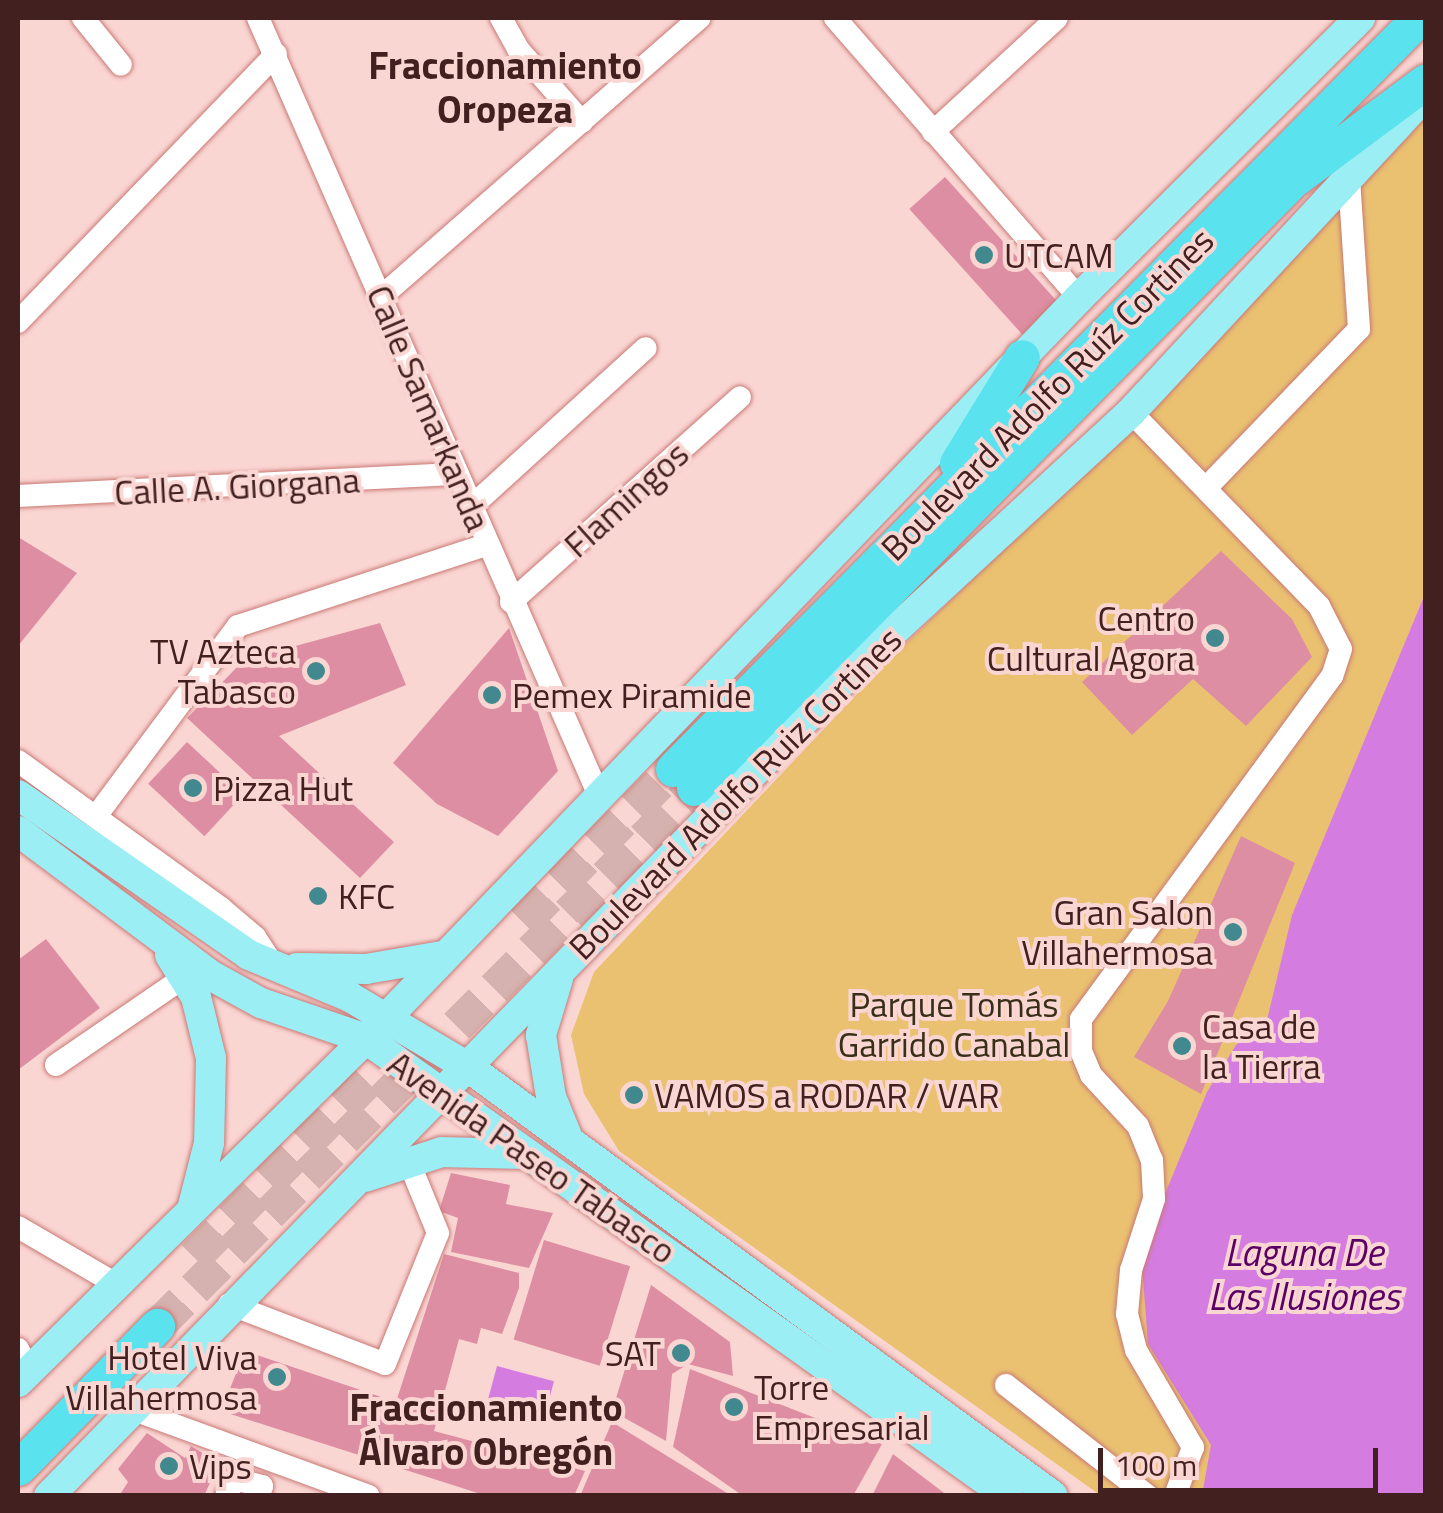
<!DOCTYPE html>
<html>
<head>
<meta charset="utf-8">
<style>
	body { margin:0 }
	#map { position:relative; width:1443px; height:1513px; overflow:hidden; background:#fad6d3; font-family:"Titillium Web",sans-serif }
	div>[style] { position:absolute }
	.green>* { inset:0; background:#eac171 }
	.water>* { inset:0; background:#d57ce1; transform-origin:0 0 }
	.building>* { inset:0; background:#de8ea3; transform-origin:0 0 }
	.highway-tunnel>* { height:35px; margin-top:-17.5px; transform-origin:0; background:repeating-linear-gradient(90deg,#d5b2af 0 35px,transparent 0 53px) }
	.roads { filter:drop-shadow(0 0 2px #c97975) drop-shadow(0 0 2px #c97975) }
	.minor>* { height:22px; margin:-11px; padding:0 11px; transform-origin:11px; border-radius:11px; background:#fff }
	.major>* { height:30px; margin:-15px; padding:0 15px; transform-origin:15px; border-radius:15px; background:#9ceef5 }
	.highway>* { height:35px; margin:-17.5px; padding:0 17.5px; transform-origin:17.5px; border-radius:17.5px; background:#5ae3ee }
	.dots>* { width:28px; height:28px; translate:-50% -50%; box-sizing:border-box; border:5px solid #fad6d3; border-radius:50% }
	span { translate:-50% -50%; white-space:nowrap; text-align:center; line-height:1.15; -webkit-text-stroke:8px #fad6d3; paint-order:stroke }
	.poi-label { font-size:35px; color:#41201f }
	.left { translate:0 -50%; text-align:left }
	.right { translate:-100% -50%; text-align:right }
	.street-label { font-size:35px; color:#41201f }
	.park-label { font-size:35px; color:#392e17 }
	.neighbourhood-label { font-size:38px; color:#41201f; font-weight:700 }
	.water-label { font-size:38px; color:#5b0166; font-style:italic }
	.frame { position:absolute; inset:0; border:20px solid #41201f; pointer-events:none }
	.scale { position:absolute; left:1098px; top:1448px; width:280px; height:45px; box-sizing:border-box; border:5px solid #41201f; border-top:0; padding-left:12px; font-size:30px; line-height:35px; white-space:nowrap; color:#41201f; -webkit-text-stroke:8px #fad6d3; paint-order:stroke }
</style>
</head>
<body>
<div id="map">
	<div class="green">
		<div style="clip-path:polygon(1425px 106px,1425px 684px,1281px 1495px,1100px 1495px,619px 1151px,584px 1094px,571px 1035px,594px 972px,894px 655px,1122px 435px)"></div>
	</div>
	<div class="water">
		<div style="clip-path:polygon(1425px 594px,1425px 1495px,1202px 1495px,1211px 1445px,1148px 1344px,1141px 1252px,1207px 1092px,1236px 1045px,1267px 1020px,1292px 915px)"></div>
		<div style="left:497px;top:1366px;width:59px;height:43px;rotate:15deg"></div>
	</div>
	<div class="building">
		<div style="left:945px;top:177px;width:169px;height:48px;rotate:48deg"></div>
		<div style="clip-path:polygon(18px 537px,77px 573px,18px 646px)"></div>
		<div style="clip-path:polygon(1221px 551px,1292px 619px,1312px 657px,1246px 726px,1193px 679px,1132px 735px,1082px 682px)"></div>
		<div style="clip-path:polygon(380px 623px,406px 685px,279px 736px,394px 842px,360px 878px,187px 718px,244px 660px)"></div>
		<div style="clip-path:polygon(509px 628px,558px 771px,498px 836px,437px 804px,393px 763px)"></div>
		<div style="left:187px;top:742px;width:77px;height:57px;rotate:43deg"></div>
		<div style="clip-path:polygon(1241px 836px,1295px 863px,1201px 1094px,1134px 1057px,1168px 1001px)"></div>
		<div style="clip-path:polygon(46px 939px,100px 1008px,18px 1070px,18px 960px)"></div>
		<div style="clip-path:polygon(451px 1173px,510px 1185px,506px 1204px,553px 1213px,529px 1268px,451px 1252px,458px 1218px,439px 1211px)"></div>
		<div style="left:544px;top:1240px;width:90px;height:104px;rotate:17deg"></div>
		<div style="clip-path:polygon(444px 1254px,519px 1273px,519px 1288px,502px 1334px,481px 1328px,477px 1344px,459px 1339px,434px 1431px,585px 1471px,574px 1496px,487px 1496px,221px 1411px,245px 1351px,396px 1402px)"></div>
		<div style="clip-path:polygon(651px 1285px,730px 1342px,733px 1376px,688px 1364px,672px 1374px,666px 1441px,612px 1411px)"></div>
		<div style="clip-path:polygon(690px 1369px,882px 1444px,853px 1496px,743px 1496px,673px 1447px)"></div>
		<div style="clip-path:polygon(612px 1422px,732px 1496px,580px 1496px)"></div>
		<div style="clip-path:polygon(147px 1433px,185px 1458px,191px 1446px,219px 1463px,204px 1496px,119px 1496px,128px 1482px,118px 1469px)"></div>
		<div style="clip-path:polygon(893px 1454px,948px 1496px,872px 1496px)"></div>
	</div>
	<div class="highway-tunnel">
		<div style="left:523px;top:922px;width:214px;rotate:-45.6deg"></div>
		<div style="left:194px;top:1257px;width:308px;rotate:-45.5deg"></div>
		<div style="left:157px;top:1326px;width:760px;rotate:-45.05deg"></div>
	</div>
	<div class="roads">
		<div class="minor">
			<div style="left:83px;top:18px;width:60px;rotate:51deg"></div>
			<div style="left:258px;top:18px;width:852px;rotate:66.32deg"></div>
			<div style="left:501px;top:18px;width:35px;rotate:61deg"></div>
			<div style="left:518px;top:49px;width:97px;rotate:48.8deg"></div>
			<div style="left:835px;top:18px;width:371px;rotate:48.9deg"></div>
			<div style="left:933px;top:132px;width:168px;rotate:-42.6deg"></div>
			<div style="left:382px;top:296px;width:422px;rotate:-41.2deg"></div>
			<div style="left:18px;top:322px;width:372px;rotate:-46.1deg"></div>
			<div style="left:1131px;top:412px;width:270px;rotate:45.9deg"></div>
			<div style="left:1319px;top:606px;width:48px;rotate:62.9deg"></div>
			<div style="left:1341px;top:649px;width:28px;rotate:108deg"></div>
			<div style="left:1332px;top:676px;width:425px;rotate:126.2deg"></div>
			<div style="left:1081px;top:1019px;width:32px;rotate:90deg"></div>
			<div style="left:1081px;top:1051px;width:26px;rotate:67deg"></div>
			<div style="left:1091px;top:1075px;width:69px;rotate:47.3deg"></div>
			<div style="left:1138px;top:1126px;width:37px;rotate:68deg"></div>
			<div style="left:1152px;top:1160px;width:39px;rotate:87deg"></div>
			<div style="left:1154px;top:1199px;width:75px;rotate:107.9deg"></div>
			<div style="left:1131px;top:1270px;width:44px;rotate:95.2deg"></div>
			<div style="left:1127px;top:1314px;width:37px;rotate:76deg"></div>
			<div style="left:1136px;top:1350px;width:113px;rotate:59.6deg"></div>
			<div style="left:1193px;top:1447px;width:52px;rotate:110.2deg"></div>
			<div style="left:1207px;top:487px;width:219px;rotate:-46.1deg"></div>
			<div style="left:1359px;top:329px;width:149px;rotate:-93.8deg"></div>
			<div style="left:18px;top:496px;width:440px;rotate:-2.9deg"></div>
			<div style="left:471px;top:507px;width:236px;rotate:-42.3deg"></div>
			<div style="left:511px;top:602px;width:307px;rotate:-41.8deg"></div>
			<div style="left:18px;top:761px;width:251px;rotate:35.9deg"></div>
			<div style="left:221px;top:908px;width:45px;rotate:40.5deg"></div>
			<div style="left:255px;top:937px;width:37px;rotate:57deg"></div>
			<div style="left:97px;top:815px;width:236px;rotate:-53.3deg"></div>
			<div style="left:238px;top:626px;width:261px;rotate:-18.1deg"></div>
			<div style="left:56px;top:1065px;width:154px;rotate:-34.4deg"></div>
			<div style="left:183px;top:978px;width:13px;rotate:-4deg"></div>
			<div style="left:18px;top:1227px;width:113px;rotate:30.2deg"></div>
			<div style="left:229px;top:1304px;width:167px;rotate:21deg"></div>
			<div style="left:385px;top:1364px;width:141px;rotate:-68deg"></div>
			<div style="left:438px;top:1233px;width:79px;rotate:-112.3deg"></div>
			<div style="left:18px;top:1349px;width:25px;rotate:63deg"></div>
			<div style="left:1006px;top:1385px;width:180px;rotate:38deg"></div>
			<div style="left:131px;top:1409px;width:253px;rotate:20.1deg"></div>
			<div style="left:226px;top:1496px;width:19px;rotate:-62deg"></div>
			<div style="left:235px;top:1479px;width:28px;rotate:15deg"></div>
			<div style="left:262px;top:1486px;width:10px;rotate:107deg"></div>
		</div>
		<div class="major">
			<div style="left:18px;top:795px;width:281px;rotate:34.7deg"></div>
			<div style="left:249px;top:955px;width:109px;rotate:22.6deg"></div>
			<div style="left:350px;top:997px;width:137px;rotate:30.7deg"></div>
			<div style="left:468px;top:1067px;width:725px;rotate:36.25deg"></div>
			<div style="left:18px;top:831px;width:242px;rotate:36.8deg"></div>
			<div style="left:212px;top:976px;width:56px;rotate:28.9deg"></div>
			<div style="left:261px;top:1003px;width:111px;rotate:18.9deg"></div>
			<div style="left:366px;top:1039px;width:788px;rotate:35.44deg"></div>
			<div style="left:170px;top:955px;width:49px;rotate:58.2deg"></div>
			<div style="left:196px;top:997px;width:63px;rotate:76.2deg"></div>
			<div style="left:211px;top:1058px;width:85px;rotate:91.3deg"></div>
			<div style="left:209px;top:1143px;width:65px;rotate:104.3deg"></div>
			<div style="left:297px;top:968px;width:69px;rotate:0.8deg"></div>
			<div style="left:366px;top:969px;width:77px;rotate:-9.7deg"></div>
			<div style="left:558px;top:979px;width:59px;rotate:106.9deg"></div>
			<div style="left:541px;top:1035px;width:63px;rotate:80.8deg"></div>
			<div style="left:551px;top:1097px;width:48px;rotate:67.8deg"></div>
			<div style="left:365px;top:1177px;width:81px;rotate:-18deg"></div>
			<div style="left:442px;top:1152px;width:81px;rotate:1.4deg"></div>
			<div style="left:18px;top:1382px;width:489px;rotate:-44.6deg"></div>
			<div style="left:366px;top:1039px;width:1028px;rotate:-46.1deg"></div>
			<div style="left:1079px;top:298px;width:397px;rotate:-44.9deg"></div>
			<div style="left:49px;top:1496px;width:1177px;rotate:-45.76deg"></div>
			<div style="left:870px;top:653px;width:355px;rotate:-42.7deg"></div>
			<div style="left:1131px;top:412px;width:433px;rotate:-47.1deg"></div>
		</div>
		<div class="highway">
			<div style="left:1296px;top:178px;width:162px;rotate:-36.7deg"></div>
			<div style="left:957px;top:463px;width:124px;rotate:-58.5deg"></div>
			<div style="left:673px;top:769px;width:1059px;rotate:-45.19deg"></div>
			<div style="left:694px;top:788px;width:849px;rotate:-45.43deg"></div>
			<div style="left:18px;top:1468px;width:199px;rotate:-45.6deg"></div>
		</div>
	</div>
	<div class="dots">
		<div style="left:984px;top:255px;background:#41898f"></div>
		<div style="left:1215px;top:638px;background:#41898f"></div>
		<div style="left:316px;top:671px;background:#41898f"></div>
		<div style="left:492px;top:695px;background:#41898f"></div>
		<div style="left:193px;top:788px;background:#41898f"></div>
		<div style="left:318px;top:896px;background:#41898f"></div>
		<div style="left:1233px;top:932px;background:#41898f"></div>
		<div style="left:1182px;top:1046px;background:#41898f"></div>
		<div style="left:634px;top:1095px;background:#41898f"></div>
		<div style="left:681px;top:1353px;background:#41898f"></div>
		<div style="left:277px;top:1377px;background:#41898f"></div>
		<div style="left:734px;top:1407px;background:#41898f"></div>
		<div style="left:169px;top:1466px;background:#41898f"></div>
	</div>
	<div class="poi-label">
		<span class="left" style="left:1004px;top:255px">UTCAM</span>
		<span class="right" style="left:1195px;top:638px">Centro<br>Cultural Agora</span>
		<span class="right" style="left:296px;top:671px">TV Azteca<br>Tabasco</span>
		<span class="left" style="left:512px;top:695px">Pemex Piramide</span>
		<span class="left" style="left:213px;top:788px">Pizza Hut</span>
		<span class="left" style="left:338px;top:896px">KFC</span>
		<span class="right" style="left:1213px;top:932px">Gran Salon<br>Villahermosa</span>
		<span class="left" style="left:1202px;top:1046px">Casa de<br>la Tierra</span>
		<span class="left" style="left:654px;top:1095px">VAMOS a RODAR / VAR</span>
		<span class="right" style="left:661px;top:1353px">SAT</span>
		<span class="right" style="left:257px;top:1377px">Hotel Viva<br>Villahermosa</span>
		<span class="left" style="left:754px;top:1407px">Torre<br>Empresarial</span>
		<span class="left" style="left:189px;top:1466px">Vips</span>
	</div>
	<div class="street-label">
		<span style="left:1047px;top:394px;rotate:-45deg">Boulevard Adolfo Ruíz Cortines</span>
		<span style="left:429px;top:408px;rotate:67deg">Calle Samarkanda</span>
		<span style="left:237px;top:486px;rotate:-3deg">Calle A. Giorgana</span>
		<span style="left:626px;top:499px;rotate:-42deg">Flamingos</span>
		<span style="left:735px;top:793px;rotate:-45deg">Boulevard Adolfo Ruiz Cortines</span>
		<span style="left:532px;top:1157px;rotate:35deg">Avenida Paseo Tabasco</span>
	</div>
	<div class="park-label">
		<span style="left:954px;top:1024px">Parque Tomás<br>Garrido Canabal</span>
	</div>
	<div class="neighbourhood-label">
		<span style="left:505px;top:88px">Fraccionamiento<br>Oropeza</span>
		<span style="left:486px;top:1430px">Fraccionamiento<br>Álvaro Obregón</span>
	</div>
	<div class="water-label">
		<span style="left:1304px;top:1275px">Laguna De<br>Las Ilusiones</span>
	</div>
	<div class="frame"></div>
	<div class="scale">100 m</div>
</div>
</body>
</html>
